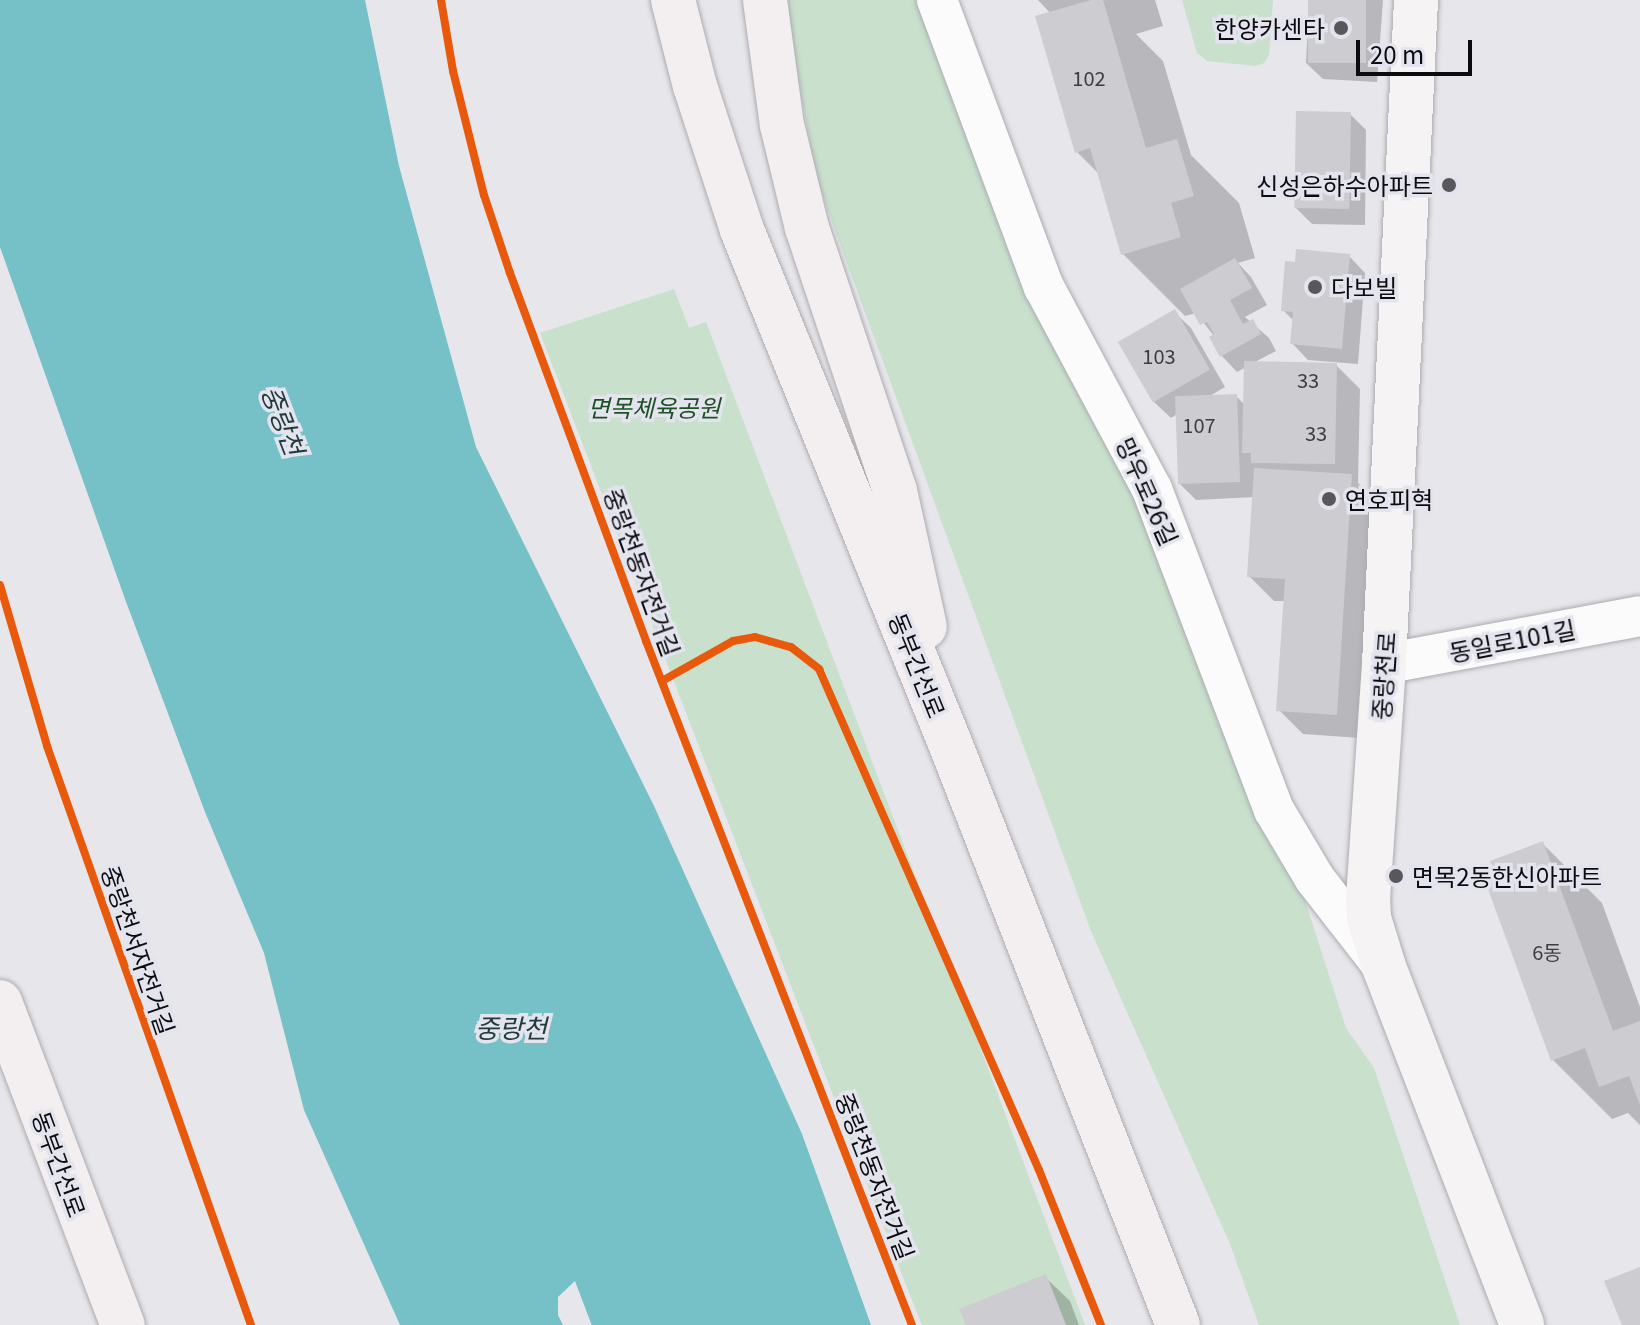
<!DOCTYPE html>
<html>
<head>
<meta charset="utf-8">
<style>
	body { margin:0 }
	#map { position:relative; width:1640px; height:1325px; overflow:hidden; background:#e6e6eb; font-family:Georgia,"Noto Sans KR",serif }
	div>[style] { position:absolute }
	.green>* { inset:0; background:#c8e0cc }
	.water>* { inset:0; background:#76c0c8 }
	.shadow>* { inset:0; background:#0003 }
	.river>* { height:70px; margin:-35px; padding:0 35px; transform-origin:35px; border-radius:35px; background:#76c0c8 }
	.building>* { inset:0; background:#cdccd0; transform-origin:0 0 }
	.roads { filter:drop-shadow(0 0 2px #acacb0) drop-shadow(0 0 2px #acacb0) }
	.minor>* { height:40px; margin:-20px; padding:0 20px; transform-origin:20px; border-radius:20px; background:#fbfbfc }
	.major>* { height:44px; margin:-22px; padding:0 22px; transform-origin:22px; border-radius:22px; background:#f6f3f4 }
	.highway>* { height:44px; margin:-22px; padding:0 22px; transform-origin:22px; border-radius:22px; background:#f3eeef }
	.cycleway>* { height:8px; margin:-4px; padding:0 4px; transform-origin:4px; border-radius:4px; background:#e8590c }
	.dots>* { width:22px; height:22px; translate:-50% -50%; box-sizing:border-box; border:4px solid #e3e4ee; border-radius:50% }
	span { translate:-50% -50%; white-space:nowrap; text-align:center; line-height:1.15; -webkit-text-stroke:7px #e3e4ee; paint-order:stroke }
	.number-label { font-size:20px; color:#3d3d40 }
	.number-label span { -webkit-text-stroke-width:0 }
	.poi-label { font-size:24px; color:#0c0c0f }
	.right { translate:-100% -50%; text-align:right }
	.left { translate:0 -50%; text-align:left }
	.park-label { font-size:24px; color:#1d5125; font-style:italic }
	.street-label { font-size:24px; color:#0c0c0f }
	.water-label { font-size:26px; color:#223a3c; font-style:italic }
	.scale { position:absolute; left:1356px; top:40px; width:116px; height:36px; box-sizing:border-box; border:4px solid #0c0c0f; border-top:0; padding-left:10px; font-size:24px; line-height:28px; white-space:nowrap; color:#0c0c0f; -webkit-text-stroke:6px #e3e4ee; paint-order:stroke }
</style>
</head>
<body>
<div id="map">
	<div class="green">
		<div style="clip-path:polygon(783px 0,923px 0,1143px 504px,1233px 759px,1299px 882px,1346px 1028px,1374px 1068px,1460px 1325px,1259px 1325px,1230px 1244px,1091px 931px,840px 244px,817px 179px)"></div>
		<div style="clip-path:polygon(1182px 0,1273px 0,1269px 55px,1264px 63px,1256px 66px,1207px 61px,1197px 53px)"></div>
		<div style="clip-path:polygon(674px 289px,689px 328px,706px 322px,1085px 1325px,922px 1325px,906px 1285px,540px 333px)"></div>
	</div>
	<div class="water">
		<div style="clip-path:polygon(0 0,365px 0,399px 166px,476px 447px,654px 806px,802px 1134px,871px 1325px,636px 1325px,635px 1295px,618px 1275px,599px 1231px,587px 1238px,591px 1275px,577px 1279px,558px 1297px,558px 1315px,563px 1325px,400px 1325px,304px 1110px,264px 953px,205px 812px,125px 599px,0 247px)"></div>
	</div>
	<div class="shadow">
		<div style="clip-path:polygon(1038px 0,1155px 0,1163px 26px,1136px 34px,1163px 61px,1191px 155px,1239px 203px,1255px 258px,1238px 263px,1251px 277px,1267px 305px,1245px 317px,1269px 338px,1276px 351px,1253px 363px,1334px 363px,1360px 389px,1358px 483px,1376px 500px,1360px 738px,1303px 734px,1279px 710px,1286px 601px,1274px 601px,1249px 576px,1255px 497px,1196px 500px,1180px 484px,1177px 414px,1171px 418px,1154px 402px,1174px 312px,1191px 328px,1225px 387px,1208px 397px,1236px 396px,1245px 405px,1246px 367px,1237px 372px,1221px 355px,1214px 336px,1196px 313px,1185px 316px,1123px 254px,1100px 175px,1077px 152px,1051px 14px)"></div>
		<div style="clip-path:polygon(1309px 0,1383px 0,1377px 82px,1323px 79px,1306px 63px)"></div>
		<div style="clip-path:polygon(1350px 114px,1366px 130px,1365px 225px,1312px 224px,1296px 208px)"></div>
		<div style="clip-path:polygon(1349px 256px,1365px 273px,1358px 364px,1308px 360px,1292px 343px,1294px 321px,1284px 311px)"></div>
		<div style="clip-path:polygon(1542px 843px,1602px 903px,1640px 1007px,1640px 1125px,1628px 1113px,1612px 1119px,1553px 1060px,1499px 879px)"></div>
		<div style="clip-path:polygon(1045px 1277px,1070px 1301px,1079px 1325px,968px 1325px)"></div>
	</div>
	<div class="river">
		<div style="left:560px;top:1143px;width:195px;rotate:69.2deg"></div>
	</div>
	<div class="building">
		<div style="clip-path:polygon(1091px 0,1103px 0,1146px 148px,1177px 139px,1194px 196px,1171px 203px,1181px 237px,1121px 255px,1090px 148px,1075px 153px,1035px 16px)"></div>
		<div style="left:1308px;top:0;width:58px;height:63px"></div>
		<div style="left:1296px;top:111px;width:55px;height:97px;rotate:1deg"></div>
		<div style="clip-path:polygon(1296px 249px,1350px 254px,1342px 349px,1290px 344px,1293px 312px,1281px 311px,1285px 261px,1295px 262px)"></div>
		<div style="clip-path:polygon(1235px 258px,1252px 288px,1230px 300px,1243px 324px,1253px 319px,1261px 334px,1220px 357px,1209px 337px,1214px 334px,1207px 322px,1200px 325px,1180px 289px)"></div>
		<div style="left:1175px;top:309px;width:70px;height:66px;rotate:60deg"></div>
		<div style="clip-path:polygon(1244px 361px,1337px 363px,1335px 464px,1251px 463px,1251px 453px,1242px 453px)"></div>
		<div style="left:1237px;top:394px;width:88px;height:62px;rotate:88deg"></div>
		<div style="clip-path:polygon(1254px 468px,1352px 474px,1337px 715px,1276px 711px,1285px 579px,1247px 577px)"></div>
		<div style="clip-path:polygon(1543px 841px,1613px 1031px,1640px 1021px,1640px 1105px,1629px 1076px,1599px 1087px,1585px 1048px,1551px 1061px,1485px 881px,1496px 878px,1490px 861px)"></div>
		<div style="clip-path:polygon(1640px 1267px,1640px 1325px,1622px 1325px,1604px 1281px)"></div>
		<div style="clip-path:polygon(1046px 1274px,1066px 1325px,966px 1325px,959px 1309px)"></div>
	</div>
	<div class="roads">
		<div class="minor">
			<div style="left:937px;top:0;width:306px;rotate:69.6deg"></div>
			<div style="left:1044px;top:287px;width:229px;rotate:61.9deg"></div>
			<div style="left:1152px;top:489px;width:343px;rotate:69.2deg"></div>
			<div style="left:1274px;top:810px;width:80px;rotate:59.3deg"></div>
			<div style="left:1315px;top:879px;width:109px;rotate:52.1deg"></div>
			<div style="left:1384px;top:664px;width:260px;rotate:-10.6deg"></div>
		</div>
		<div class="major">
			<div style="left:1416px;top:0;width:665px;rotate:92.76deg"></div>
			<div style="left:1384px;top:664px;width:234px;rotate:93.9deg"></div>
			<div style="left:1368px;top:897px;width:21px;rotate:87deg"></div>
			<div style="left:1369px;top:918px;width:51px;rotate:73deg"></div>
			<div style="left:1384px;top:967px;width:384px;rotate:68.9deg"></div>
		</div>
		<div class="highway">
			<div style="left:673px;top:0;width:89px;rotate:75.7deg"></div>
			<div style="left:695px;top:86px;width:151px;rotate:71.9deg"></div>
			<div style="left:742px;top:230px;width:554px;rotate:67.93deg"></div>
			<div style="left:950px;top:743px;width:625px;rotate:68.61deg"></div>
			<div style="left:765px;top:0;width:126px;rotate:82.3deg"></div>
			<div style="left:782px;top:125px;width:106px;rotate:76.4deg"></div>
			<div style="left:807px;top:228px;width:277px;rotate:71.5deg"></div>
			<div style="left:895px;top:491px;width:139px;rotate:77.6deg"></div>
			<div style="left:0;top:1002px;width:346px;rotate:69.2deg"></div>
		</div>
	</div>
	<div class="cycleway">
		<div style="left:441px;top:0;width:72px;rotate:80.4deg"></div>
		<div style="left:453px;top:71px;width:128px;rotate:76deg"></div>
		<div style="left:484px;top:195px;width:82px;rotate:71.6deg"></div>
		<div style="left:510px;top:273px;width:392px;rotate:69.7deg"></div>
		<div style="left:646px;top:641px;width:734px;rotate:68.75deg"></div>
		<div style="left:0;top:585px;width:168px;rotate:73.7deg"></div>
		<div style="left:47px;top:746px;width:614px;rotate:70.59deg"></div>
		<div style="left:662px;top:681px;width:81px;rotate:-29.4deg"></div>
		<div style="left:733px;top:641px;width:22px;rotate:-10deg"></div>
		<div style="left:755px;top:637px;width:37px;rotate:16deg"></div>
		<div style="left:791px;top:647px;width:36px;rotate:38deg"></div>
		<div style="left:819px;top:669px;width:547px;rotate:66.29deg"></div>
		<div style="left:1039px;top:1170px;width:167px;rotate:68.2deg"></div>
	</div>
	<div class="dots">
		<div style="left:1341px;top:28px;background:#58585c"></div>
		<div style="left:1449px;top:185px;background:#58585c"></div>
		<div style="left:1315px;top:287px;background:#58585c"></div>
		<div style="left:1329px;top:499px;background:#58585c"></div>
		<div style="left:1396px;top:876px;background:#58585c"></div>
	</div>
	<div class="number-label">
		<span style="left:1089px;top:77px">102</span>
		<span style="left:1159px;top:355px">103</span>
		<span style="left:1308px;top:379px">33</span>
		<span style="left:1199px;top:424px">107</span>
		<span style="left:1316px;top:432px">33</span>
		<span style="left:1547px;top:951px">6동</span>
	</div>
	<div class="poi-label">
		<span class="right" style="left:1325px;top:28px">한양카센타</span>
		<span class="right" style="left:1433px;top:185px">신성은하수아파트</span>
		<span class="left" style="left:1331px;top:287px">다보빌</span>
		<span class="left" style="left:1345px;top:499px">연호피혁</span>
		<span class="left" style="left:1412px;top:876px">면목2동한신아파트</span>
	</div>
	<div class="park-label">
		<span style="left:654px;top:407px">면목체육공원</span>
	</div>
	<div class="street-label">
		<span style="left:1148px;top:491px;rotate:66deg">망우로26길</span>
		<span style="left:643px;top:572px;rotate:70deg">중랑천동자전거길</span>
		<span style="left:1512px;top:640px;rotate:-11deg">동일로101길</span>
		<span style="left:918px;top:665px;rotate:68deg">동부간선로</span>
		<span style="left:1383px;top:676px;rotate:-86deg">중랑천로</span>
		<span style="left:139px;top:950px;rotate:71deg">중랑천서자전거길</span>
		<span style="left:60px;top:1164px;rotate:70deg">동부간선로</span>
		<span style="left:876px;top:1176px;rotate:69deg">중랑천동자전거길</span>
	</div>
	<div class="water-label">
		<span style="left:284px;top:420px;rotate:69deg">중랑천</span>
		<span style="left:511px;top:1027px">중랑천</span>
	</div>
	<div class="scale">20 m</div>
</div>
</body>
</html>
